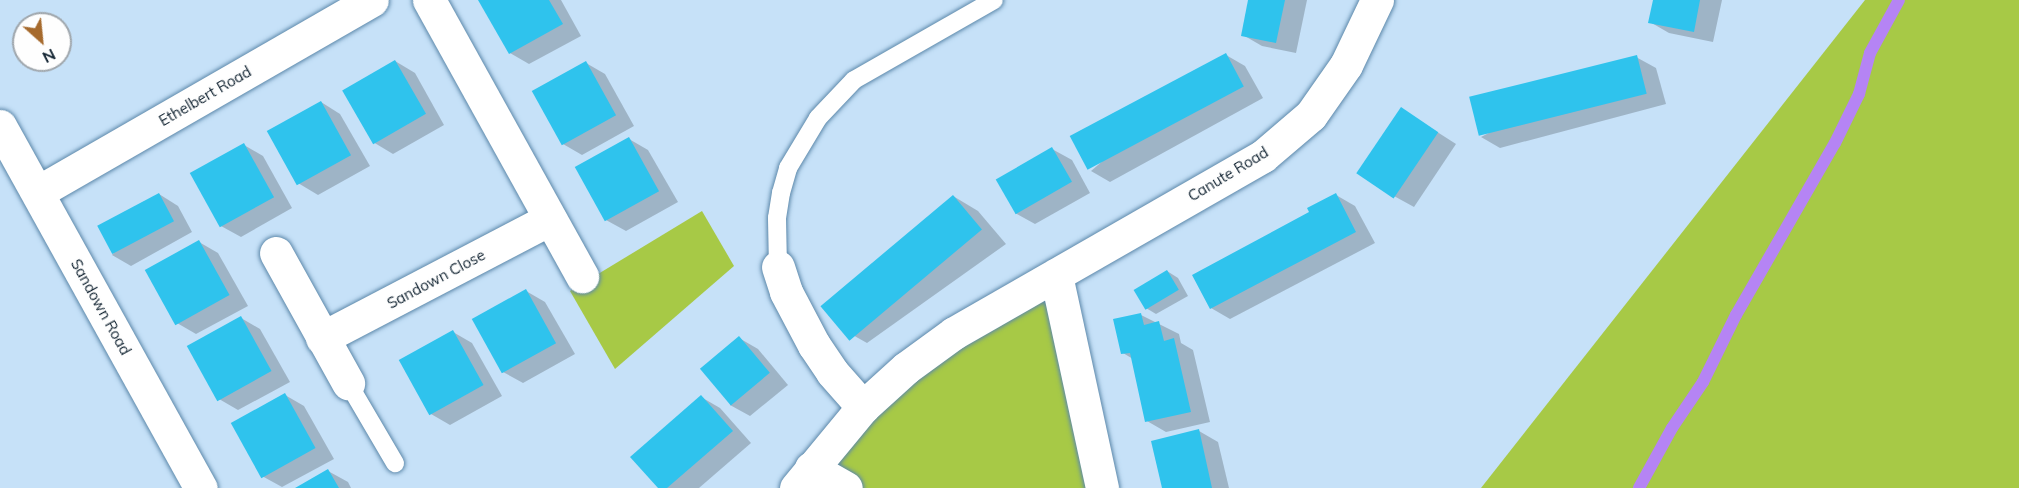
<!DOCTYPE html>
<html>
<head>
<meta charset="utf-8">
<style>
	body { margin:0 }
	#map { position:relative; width:2019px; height:488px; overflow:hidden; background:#c6e1f8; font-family:Mulish,sans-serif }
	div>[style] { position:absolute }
	.green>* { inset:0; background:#a7c946 }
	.shadow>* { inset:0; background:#0003 }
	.stream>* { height:12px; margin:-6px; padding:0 6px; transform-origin:6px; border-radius:6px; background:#b584f4 }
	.building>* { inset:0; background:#2fc3ed; transform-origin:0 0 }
	.roads { filter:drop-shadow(0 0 2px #5c88aa) drop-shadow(0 0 2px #5c88aa) }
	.lane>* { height:18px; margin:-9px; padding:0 9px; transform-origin:9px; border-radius:9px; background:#fff }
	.street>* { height:33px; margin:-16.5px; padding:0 16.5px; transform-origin:16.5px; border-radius:16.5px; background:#fff }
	span { translate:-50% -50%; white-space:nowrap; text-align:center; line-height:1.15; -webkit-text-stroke:4.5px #fefefe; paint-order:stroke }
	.street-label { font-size:15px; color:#112331 }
	.north { position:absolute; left:12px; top:12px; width:60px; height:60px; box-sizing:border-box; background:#fefefe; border:2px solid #9fa6ac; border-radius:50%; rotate:153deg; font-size:16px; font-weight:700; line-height:24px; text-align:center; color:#112331 }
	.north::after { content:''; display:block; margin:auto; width:21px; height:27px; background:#a66a2d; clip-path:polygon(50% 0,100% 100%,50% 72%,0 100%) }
</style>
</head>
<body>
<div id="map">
	<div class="green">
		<div style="clip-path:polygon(1865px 0,2019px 0,2019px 488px,1481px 488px)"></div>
		<div style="clip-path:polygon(702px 211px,734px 266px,615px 369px,570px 291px)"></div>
		<div style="clip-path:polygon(1056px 275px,1102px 488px,846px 488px,811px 468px,863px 407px)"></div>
	</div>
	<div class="shadow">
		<div style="clip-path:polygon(483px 0,561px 0,581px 36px,529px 64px,510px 53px)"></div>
		<div style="clip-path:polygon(1250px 0,1307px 0,1296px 53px,1262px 46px,1243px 35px)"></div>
		<div style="clip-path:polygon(1654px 0,1722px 0,1713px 42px,1669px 33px,1650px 22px)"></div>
		<div style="clip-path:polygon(1226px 55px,1245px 66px,1263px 98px,1110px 182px,1091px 171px)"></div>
		<div style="clip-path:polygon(1636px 57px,1656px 68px,1666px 104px,1500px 148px,1481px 137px)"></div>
		<div style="clip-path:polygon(395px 61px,415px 73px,444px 125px,393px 154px,373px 142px)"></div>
		<div style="clip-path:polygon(586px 63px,605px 74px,634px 126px,582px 155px,563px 144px)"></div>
		<div style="clip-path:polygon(321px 102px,340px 114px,370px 166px,318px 195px,298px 183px)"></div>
		<div style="clip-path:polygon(1420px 121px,1456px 144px,1414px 207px,1394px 196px)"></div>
		<div style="clip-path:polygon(629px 139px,648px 150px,678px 202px,626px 231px,606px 220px)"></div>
		<div style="clip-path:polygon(244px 145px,263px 156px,292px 208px,241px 237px,221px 226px)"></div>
		<div style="clip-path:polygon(1052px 149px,1072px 160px,1090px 193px,1035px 224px,1015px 213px)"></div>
		<div style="clip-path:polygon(159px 194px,178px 206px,192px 232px,131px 266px,112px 255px)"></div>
		<div style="clip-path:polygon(1336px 195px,1355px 206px,1375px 243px,1230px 319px,1211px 308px,1311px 213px)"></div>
		<div style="clip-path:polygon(953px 196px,978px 211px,1006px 244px,867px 343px,842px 329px)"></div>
		<div style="clip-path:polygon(199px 242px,218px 253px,248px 306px,196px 334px,177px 323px)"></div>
		<div style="clip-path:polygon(1167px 271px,1178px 278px,1188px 296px,1156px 314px,1146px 308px)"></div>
		<div style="clip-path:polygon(526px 291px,545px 302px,575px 354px,523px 383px,503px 372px)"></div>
		<div style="clip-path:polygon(1141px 315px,1179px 334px,1181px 343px,1193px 350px,1210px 422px,1166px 432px,1147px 421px,1133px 359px,1123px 353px)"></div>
		<div style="clip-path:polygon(241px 318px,260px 329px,290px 382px,238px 410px,219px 399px)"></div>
		<div style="clip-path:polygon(453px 332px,472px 343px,502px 396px,450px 425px,431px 414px)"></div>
		<div style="clip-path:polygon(739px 338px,758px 349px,788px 385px,750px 416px,730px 405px)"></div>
		<div style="clip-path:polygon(285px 395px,304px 406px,334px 459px,282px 487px,262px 476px,233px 424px)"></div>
		<div style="clip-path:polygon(701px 397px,720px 408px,751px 443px,699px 488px,660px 488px)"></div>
		<div style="clip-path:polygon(1199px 431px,1218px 442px,1229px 488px,1163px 488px)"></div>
		<div style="clip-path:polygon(328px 471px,348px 482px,351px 488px,298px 488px)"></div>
	</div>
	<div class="stream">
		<div style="left:1639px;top:488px;width:68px;rotate:-61.2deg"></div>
		<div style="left:1672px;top:428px;width:55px;rotate:-56deg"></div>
		<div style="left:1703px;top:382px;width:75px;rotate:-63.8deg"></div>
		<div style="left:1736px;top:315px;width:198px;rotate:-60.1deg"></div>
		<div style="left:1835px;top:143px;width:55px;rotate:-63.9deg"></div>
		<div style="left:1859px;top:94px;width:42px;rotate:-75deg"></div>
		<div style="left:1870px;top:53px;width:60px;rotate:-61.3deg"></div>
	</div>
	<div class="building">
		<div style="clip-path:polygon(478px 0,549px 0,563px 24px,509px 54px)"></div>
		<div style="clip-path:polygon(1248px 0,1285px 0,1276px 43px,1241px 36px)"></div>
		<div style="clip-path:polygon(1653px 0,1700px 0,1694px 32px,1648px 23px)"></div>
		<div style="left:1226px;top:53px;width:38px;height:177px;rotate:62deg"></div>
		<div style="left:1637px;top:55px;width:40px;height:173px;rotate:76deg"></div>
		<div style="left:395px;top:60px;width:62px;height:61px;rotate:60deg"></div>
		<div style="left:586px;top:61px;width:62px;height:62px;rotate:61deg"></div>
		<div style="left:321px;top:101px;width:62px;height:62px;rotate:61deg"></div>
		<div style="left:1401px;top:107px;width:45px;height:80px;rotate:34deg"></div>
		<div style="left:629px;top:137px;width:62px;height:62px;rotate:61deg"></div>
		<div style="left:244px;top:143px;width:62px;height:62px;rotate:61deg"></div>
		<div style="left:1052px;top:147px;width:40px;height:65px;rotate:60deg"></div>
		<div style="left:159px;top:193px;width:32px;height:70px;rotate:62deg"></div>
		<div style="clip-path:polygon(1336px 193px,1356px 232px,1210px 309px,1192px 275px,1309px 212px,1307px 208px)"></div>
		<div style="left:953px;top:195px;width:45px;height:173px;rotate:50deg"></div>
		<div style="left:199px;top:240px;width:63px;height:62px;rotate:61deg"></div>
		<div style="left:1167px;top:270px;width:23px;height:39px;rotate:59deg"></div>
		<div style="left:526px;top:289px;width:62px;height:62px;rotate:61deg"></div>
		<div style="clip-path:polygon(1141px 313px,1144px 325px,1159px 321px,1164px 341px,1174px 338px,1191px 412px,1145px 422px,1130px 353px,1121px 354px,1113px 319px)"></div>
		<div style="left:241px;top:316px;width:63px;height:62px;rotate:61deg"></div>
		<div style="left:453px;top:330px;width:63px;height:62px;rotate:61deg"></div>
		<div style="left:739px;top:336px;width:48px;height:51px;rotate:50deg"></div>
		<div style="left:285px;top:393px;width:63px;height:62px;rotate:61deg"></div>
		<div style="clip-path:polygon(701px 395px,733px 431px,667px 488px,658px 488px,630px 457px)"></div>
		<div style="clip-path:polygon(1199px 429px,1212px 488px,1162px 488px,1151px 441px)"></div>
		<div style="clip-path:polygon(328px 469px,339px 488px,295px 488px,302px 484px)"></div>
	</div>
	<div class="roads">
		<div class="lane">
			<div style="left:778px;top:267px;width:49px;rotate:-91.2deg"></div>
			<div style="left:777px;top:218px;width:25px;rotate:-81deg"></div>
			<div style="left:781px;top:193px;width:26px;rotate:-74deg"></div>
			<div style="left:788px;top:168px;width:58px;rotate:-59deg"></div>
			<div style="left:818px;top:118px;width:52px;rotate:-46.5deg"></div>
			<div style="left:854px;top:80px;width:161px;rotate:-29.7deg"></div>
			<div style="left:348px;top:383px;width:93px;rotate:59.6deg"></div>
		</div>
		<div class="street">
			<div style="left:429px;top:0;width:316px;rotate:61deg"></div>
			<div style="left:0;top:126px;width:414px;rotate:61deg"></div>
			<div style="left:38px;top:192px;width:385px;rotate:-29.9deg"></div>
			<div style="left:276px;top:253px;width:149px;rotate:61deg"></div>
			<div style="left:778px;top:267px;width:26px;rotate:72deg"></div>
			<div style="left:786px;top:292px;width:60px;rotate:62.2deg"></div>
			<div style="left:814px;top:345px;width:32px;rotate:56deg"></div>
			<div style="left:832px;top:372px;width:47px;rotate:48.5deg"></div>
			<div style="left:1056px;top:275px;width:218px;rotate:77.8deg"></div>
			<div style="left:322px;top:338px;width:257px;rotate:-27.6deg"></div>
			<div style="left:811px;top:468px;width:40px;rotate:29.7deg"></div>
			<div style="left:796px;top:488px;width:105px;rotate:-50.4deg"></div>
			<div style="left:863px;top:407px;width:58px;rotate:-42.2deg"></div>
			<div style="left:906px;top:368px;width:59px;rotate:-36.1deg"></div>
			<div style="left:954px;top:333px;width:356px;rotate:-29.8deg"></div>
			<div style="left:1263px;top:156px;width:63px;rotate:-40.5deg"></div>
			<div style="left:1311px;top:115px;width:61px;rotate:-55deg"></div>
			<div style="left:1346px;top:65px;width:72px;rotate:-64.5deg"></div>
		</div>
	</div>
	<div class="street-label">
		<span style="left:205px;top:96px;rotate:-30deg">Ethelbert Road</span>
		<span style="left:1228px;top:174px;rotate:-31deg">Canute Road</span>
		<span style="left:436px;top:279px;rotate:-28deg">Sandown Close</span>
		<span style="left:101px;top:307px;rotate:61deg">Sandown Road</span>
	</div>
	<div class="north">N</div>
</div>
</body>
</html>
